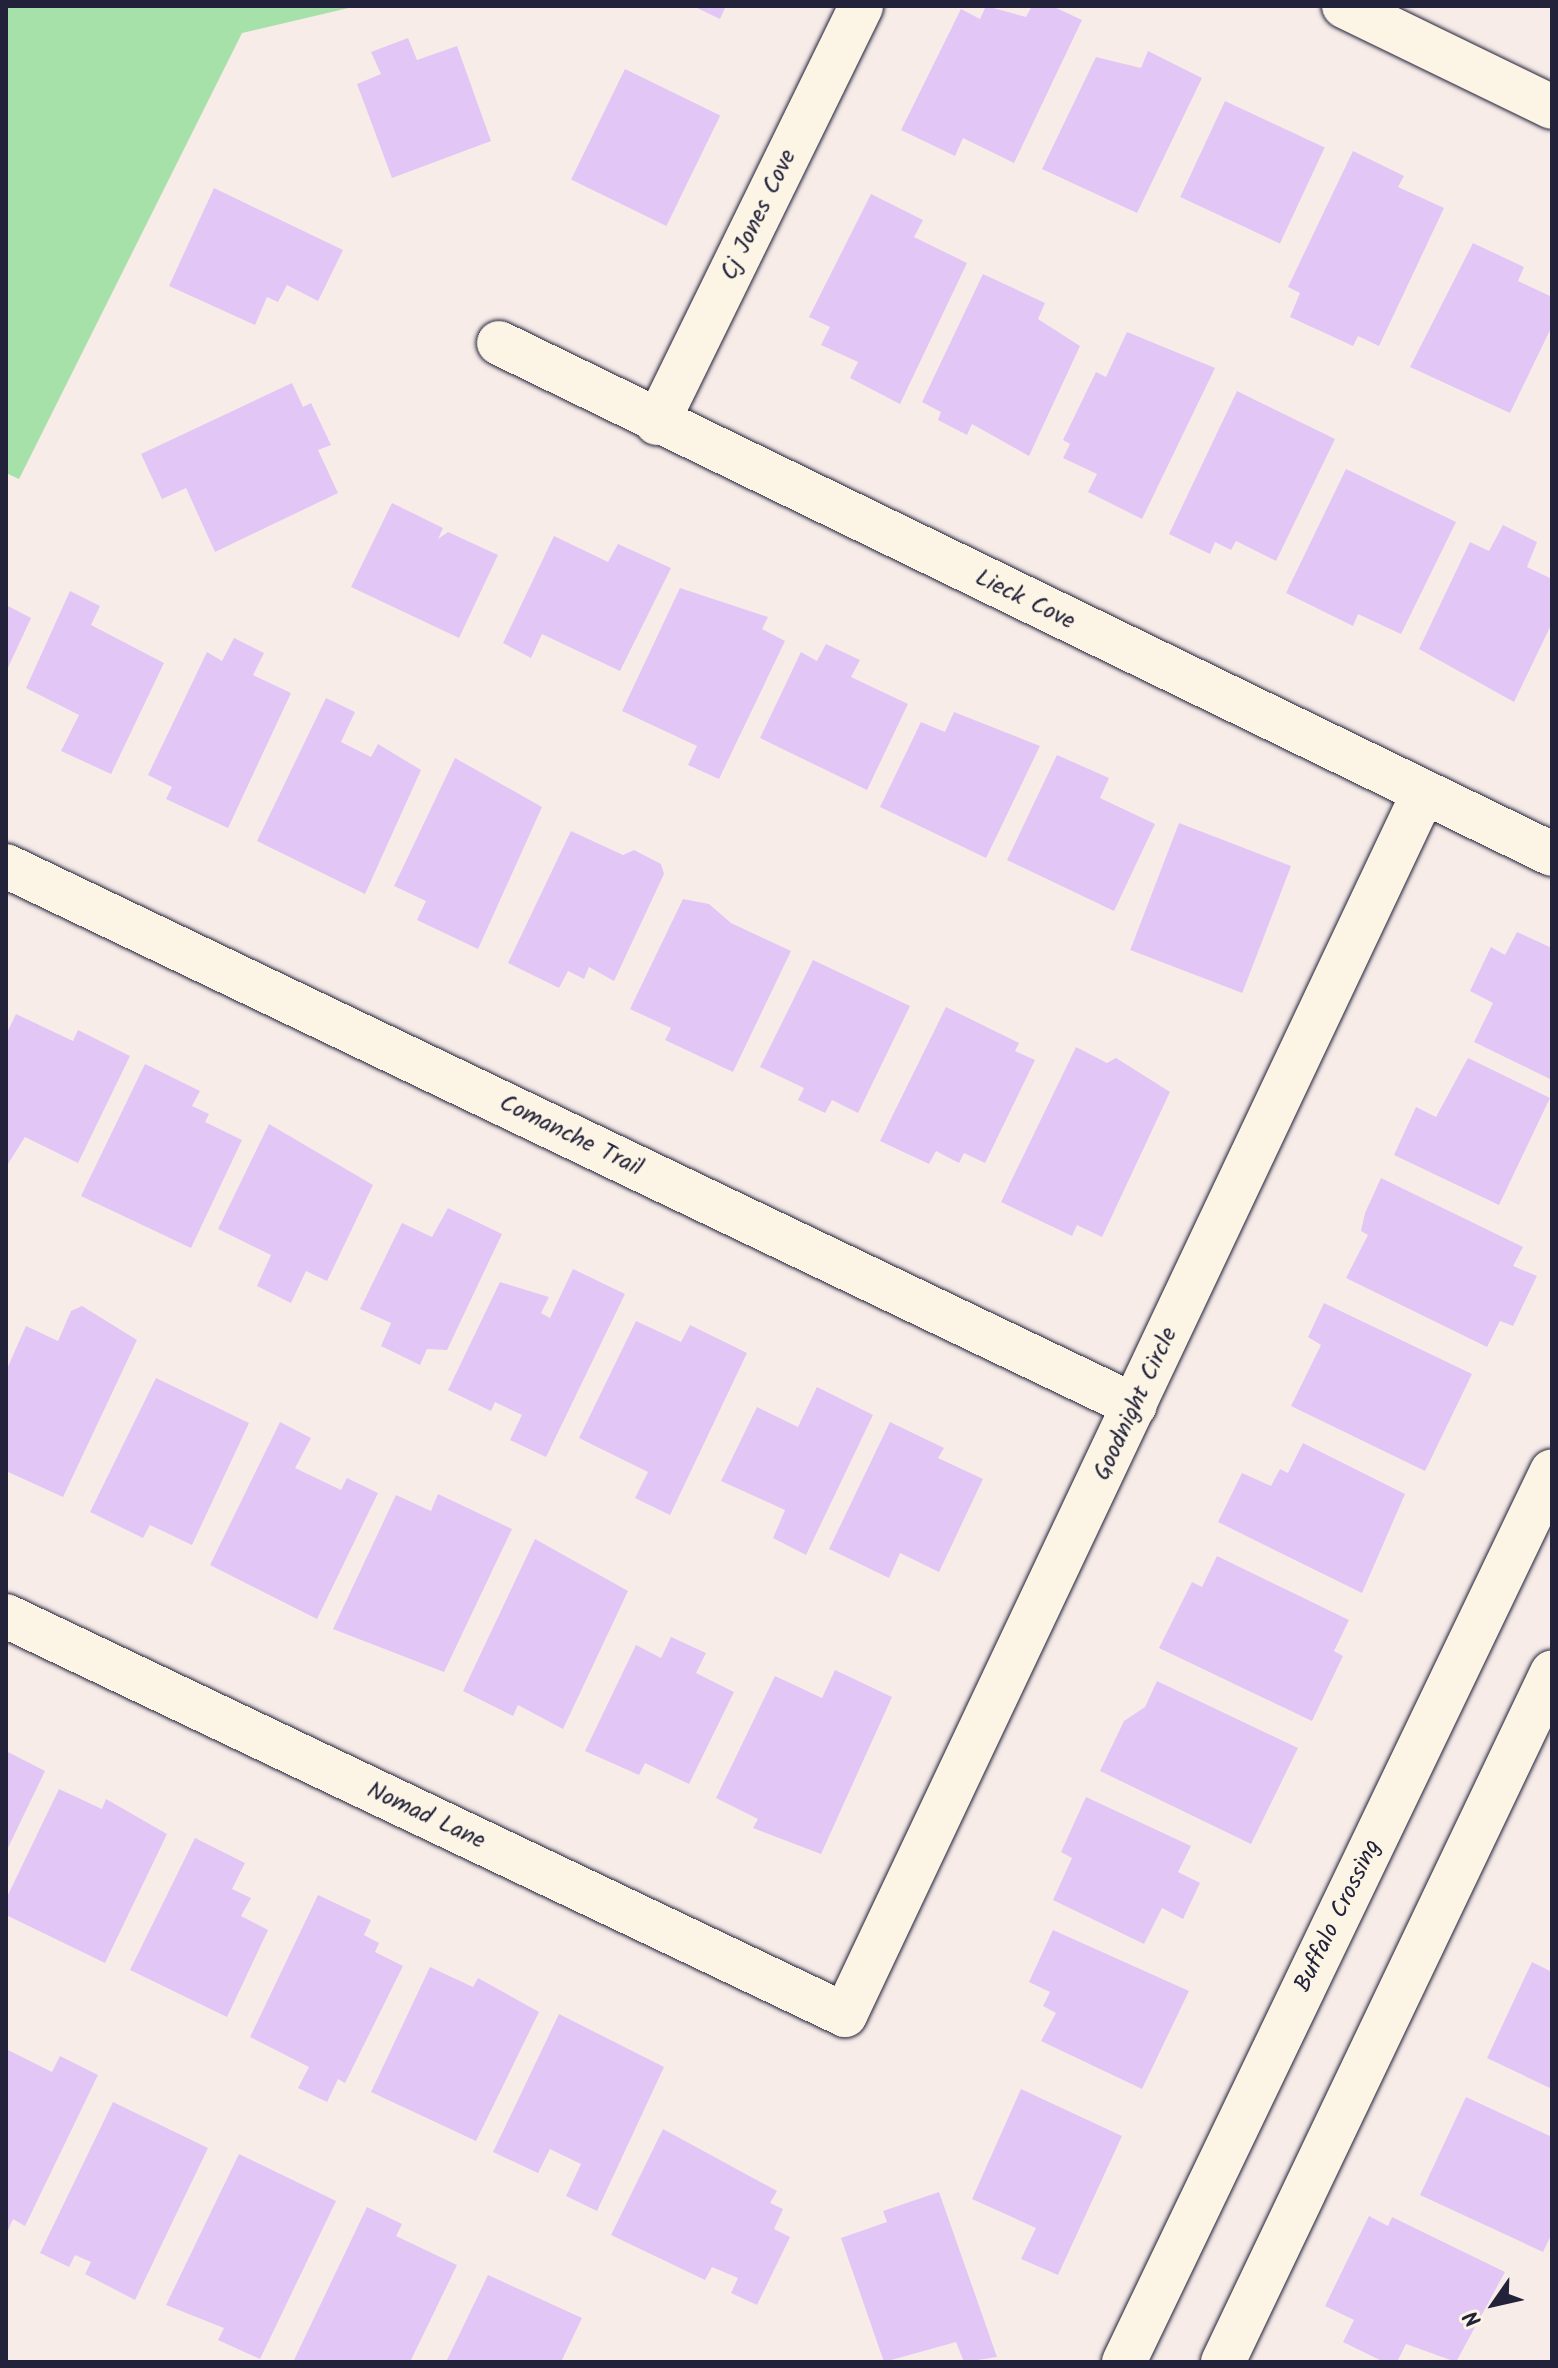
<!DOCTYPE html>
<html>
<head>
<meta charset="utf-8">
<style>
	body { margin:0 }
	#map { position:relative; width:1558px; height:2368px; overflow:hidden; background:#f7ece8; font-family:Kalam,sans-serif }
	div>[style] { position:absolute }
	.green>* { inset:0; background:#a5e1a8 }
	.building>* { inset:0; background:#e2c7f6; transform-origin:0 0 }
	.roads { filter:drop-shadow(0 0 2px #22223b) drop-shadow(0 0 2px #22223b) }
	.minor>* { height:44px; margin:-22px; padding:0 22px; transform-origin:22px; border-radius:22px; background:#fcf5e5 }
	span { translate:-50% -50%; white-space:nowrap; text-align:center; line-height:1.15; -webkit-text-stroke:6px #fcf5e5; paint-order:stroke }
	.street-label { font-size:24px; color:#22223b }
	.frame { position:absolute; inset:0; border:8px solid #22223b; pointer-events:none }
	.north { position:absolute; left:1454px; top:2264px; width:80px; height:80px; -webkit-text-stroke:6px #fcf5e5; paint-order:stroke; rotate:236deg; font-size:22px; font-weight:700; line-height:32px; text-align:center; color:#22223b }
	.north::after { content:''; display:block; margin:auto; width:28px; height:36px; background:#22223b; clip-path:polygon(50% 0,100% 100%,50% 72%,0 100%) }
</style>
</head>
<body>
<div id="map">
	<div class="green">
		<div style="clip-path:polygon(6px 6px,357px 6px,242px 33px,19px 479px,6px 473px)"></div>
	</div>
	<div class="building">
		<div style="clip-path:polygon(693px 6px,726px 6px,720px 19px)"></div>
		<div style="clip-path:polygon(986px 6px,1026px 17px,1032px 6px,1052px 6px,1082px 20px,1014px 163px,963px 138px,955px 156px,901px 130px,961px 9px,980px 19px)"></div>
		<div style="clip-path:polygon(408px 38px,417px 60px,457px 46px,491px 141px,392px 178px,357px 84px,381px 74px,371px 52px)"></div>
		<div style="clip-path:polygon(1148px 51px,1202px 78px,1137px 213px,1042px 169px,1096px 57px,1141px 68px)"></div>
		<div style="left:625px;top:69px;width:106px;height:123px;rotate:26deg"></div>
		<div style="left:1225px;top:101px;width:110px;height:106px;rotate:25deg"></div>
		<div style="clip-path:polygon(1353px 151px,1404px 176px,1398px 187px,1444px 208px,1379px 346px,1358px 336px,1353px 346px,1290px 317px,1300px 293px,1288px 287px)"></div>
		<div style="clip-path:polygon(214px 188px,343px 250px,318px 301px,287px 285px,278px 302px,267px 297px,255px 325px,169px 286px)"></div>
		<div style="clip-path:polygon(871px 194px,923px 220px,914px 237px,967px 263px,900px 404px,850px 378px,858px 362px,821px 345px,830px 327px,809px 317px)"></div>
		<div style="clip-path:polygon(1473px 243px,1524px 267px,1518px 281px,1552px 297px,1552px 326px,1510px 413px,1410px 367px)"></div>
		<div style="clip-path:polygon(983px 274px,1045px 303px,1038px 319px,1080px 346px,1029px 456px,972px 424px,967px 435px,938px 420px,941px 412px,922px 402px)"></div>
		<div style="clip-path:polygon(1127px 332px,1215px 368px,1142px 519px,1088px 492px,1097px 474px,1063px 458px,1070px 444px,1063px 440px,1096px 372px,1106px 377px)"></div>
		<div style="clip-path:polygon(292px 383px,303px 407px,311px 403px,331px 445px,318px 450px,338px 493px,215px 552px,186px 488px,162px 499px,141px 454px)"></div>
		<div style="clip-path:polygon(1237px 391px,1335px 439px,1276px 561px,1236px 541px,1231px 550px,1215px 542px,1210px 554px,1169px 534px)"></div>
		<div style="clip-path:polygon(1346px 469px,1456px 522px,1401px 634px,1358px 614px,1353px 626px,1286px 593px)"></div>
		<div style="clip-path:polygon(392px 503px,443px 528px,438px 539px,448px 532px,498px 555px,459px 638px,351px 587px)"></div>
		<div style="clip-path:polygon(1503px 525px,1537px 542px,1527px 567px,1552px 579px,1552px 623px,1514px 702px,1419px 649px,1470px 542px,1489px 551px)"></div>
		<div style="clip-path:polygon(554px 536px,608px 562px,618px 544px,671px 568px,620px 671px,542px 634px,531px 658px,503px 643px)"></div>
		<div style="clip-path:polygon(680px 588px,768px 617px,762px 629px,785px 641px,719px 779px,688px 765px,697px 746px,622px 711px)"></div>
		<div style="clip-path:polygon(70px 591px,100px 606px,91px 625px,164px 663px,111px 774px,61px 751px,79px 715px,26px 688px)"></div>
		<div style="clip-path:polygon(6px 605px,31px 618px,6px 672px)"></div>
		<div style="clip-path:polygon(234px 638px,264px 653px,253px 675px,291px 693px,228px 828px,166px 799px,172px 787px,148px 775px,207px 652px,222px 661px)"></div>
		<div style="clip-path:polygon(826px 644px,860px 660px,851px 677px,908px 704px,867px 790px,760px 738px,801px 652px,817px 661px)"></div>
		<div style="clip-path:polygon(326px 698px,355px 712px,341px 742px,371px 757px,378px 744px,421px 770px,365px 894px,257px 841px)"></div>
		<div style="clip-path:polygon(954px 712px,1040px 746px,986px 858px,880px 807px,921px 722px,945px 732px)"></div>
		<div style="clip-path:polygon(1057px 755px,1109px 778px,1100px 798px,1155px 824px,1114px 911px,1007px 860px)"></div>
		<div style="clip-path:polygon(455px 758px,542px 807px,478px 949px,417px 920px,426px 901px,394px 886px)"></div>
		<div style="left:1179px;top:823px;width:120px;height:136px;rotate:21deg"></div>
		<div style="clip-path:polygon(571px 831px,623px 855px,634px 850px,661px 864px,664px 874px,614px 981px,589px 967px,584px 979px,568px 971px,559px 988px,508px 963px)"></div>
		<div style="clip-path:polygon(683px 899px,709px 904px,731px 923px,791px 951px,733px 1072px,665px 1040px,671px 1028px,630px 1009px)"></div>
		<div style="clip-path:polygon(1517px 932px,1552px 948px,1552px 1080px,1474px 1042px,1493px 1003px,1470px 991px,1491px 947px,1505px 955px)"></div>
		<div style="clip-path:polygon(813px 960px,910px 1006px,858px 1113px,832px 1100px,825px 1113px,798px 1100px,804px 1088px,760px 1067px)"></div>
		<div style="clip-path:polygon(946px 1007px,1019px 1043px,1015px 1051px,1035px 1060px,985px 1163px,964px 1153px,959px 1163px,936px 1151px,929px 1164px,880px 1141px)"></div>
		<div style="clip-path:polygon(16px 1014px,73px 1041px,78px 1030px,130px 1056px,78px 1163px,25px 1137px,6px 1167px,6px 1035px)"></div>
		<div style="clip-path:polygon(1076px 1047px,1107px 1063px,1116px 1058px,1170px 1092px,1102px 1237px,1077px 1225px,1072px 1236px,1001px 1202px)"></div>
		<div style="clip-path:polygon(1468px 1058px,1550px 1098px,1499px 1205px,1394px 1155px,1416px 1107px,1436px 1117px)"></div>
		<div style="clip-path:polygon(145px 1064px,200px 1091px,192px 1106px,209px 1114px,205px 1122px,242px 1140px,191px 1248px,81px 1196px)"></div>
		<div style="clip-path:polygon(269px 1124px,373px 1185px,327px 1281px,306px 1271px,291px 1303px,257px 1286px,271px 1255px,218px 1229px)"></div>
		<div style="clip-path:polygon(1381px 1178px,1523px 1247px,1513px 1266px,1537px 1276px,1513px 1326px,1500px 1321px,1487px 1347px,1346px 1278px,1368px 1235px,1361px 1231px,1365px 1213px)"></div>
		<div style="clip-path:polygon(448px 1208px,502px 1234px,447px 1350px,427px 1349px,420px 1365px,381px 1346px,391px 1323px,360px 1309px,402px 1223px,432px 1237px)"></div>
		<div style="clip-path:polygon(573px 1269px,625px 1294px,546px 1457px,510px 1440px,522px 1415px,495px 1402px,491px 1411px,448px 1390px,500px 1282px,549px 1297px,541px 1313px,550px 1318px)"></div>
		<div style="clip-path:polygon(1324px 1303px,1472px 1374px,1425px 1471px,1291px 1406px,1321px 1345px,1308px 1337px)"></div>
		<div style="clip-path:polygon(82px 1306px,137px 1340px,63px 1497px,6px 1471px,6px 1371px,26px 1326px,58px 1341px,71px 1311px)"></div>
		<div style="clip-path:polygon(636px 1321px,681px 1342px,690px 1325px,747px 1353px,670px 1515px,635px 1498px,648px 1472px,579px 1438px)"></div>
		<div style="clip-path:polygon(156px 1378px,249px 1423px,192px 1545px,150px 1525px,143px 1538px,90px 1512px)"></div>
		<div style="clip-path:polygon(817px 1387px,873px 1415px,806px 1555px,773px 1538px,785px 1510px,721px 1481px,757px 1407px,798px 1427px)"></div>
		<div style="clip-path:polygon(280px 1422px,311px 1438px,295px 1468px,341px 1490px,347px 1478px,378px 1493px,317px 1619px,210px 1565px)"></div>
		<div style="clip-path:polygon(890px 1422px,944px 1448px,938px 1458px,983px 1479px,939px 1572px,900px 1553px,889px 1578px,829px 1549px)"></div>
		<div style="clip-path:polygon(1303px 1443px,1405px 1494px,1362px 1593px,1218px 1522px,1242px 1473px,1271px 1486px,1280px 1469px,1288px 1473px)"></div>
		<div style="clip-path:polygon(438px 1494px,512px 1529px,444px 1672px,333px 1629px,396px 1495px,431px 1511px)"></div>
		<div style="clip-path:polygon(535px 1539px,628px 1591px,563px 1729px,518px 1705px,513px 1716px,463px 1691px)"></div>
		<div style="clip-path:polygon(1217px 1556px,1349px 1620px,1334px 1651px,1343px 1656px,1312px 1721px,1159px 1648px,1192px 1582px,1202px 1587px)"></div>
		<div style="clip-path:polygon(671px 1637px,706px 1653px,696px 1673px,734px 1692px,689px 1784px,645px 1763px,639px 1775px,585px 1751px,636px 1645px,661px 1658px)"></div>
		<div style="clip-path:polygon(835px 1670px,892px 1697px,821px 1854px,753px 1828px,758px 1819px,716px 1798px,775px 1676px,822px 1698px)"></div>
		<div style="clip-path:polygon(1157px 1681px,1298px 1748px,1251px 1844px,1100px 1771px,1124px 1721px,1145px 1707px)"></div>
		<div style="clip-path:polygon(6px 1751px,45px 1771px,6px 1852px)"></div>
		<div style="clip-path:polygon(59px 1789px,102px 1809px,106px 1799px,167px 1834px,105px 1963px,6px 1915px,6px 1899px)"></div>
		<div style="clip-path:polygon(1086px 1797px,1191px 1846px,1178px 1872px,1200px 1883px,1183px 1919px,1162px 1908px,1144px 1944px,1053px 1900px,1072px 1858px,1061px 1852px)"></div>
		<div style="clip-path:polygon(195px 1838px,245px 1863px,232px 1889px,251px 1898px,241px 1916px,268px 1930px,227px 2017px,130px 1970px)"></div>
		<div style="clip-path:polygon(318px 1895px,371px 1920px,364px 1935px,379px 1943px,375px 1952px,403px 1966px,345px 2083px,338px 2079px,327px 2102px,298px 2088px,309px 2067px,250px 2037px)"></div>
		<div style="clip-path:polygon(1053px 1930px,1189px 1991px,1142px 2089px,1041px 2041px,1056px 2013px,1043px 2006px,1050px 1992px,1029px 1982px)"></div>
		<div style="clip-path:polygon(1532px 1962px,1552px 1972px,1552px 2089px,1487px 2058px)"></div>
		<div style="clip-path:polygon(430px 1967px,473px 1987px,478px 1978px,539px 2012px,476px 2141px,371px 2092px)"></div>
		<div style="clip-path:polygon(559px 2014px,664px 2067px,597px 2211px,566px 2196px,581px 2164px,550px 2149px,538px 2173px,493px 2152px)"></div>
		<div style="clip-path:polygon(6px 2049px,52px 2072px,60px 2056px,98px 2075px,25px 2226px,13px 2219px,6px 2235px)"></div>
		<div style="clip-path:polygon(1021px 2089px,1122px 2136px,1058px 2275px,1021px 2259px,1036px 2228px,972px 2199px)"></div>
		<div style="clip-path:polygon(1466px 2097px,1552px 2137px,1552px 2233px,1543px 2252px,1420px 2195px)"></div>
		<div style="clip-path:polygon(113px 2102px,208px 2148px,135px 2300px,85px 2274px,91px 2262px,75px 2255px,69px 2267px,40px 2253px)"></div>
		<div style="clip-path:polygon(663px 2129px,777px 2191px,770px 2203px,783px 2209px,774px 2229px,790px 2237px,757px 2305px,731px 2293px,738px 2278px,712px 2267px,705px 2280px,611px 2235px)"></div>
		<div style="clip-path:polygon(239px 2154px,336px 2201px,260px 2359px,218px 2340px,224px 2328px,166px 2305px)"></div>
		<div style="clip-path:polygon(939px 2192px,997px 2357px,964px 2362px,956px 2342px,884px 2362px,841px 2238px,887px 2222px,883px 2211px)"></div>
		<div style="clip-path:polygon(367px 2207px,402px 2224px,396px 2236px,457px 2265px,410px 2362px,293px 2362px)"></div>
		<div style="clip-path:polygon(1369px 2216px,1388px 2226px,1392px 2217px,1505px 2272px,1456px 2362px,1406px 2344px,1397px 2362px,1384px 2362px,1343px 2342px,1354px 2320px,1325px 2306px)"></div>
		<div style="clip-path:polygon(488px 2275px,582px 2318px,561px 2362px,446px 2362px)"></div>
	</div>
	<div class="roads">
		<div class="minor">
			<div style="left:1344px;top:6px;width:231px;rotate:25.9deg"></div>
			<div style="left:499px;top:343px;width:1170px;rotate:25.89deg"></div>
			<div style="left:657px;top:423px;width:464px;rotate:-63.9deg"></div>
			<div style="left:6px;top:866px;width:1251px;rotate:25.56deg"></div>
			<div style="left:6px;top:1616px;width:929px;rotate:25.43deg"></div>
			<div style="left:845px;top:2015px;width:1353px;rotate:-64.67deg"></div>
			<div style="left:1124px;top:2362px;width:988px;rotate:-64.34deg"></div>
			<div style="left:1223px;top:2362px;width:764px;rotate:-64.48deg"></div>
		</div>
	</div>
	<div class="street-label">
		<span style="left:759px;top:215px;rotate:-64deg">Cj Jones Cove</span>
		<span style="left:1025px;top:600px;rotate:26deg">Lieck Cove</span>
		<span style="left:571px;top:1136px;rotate:26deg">Comanche Trail</span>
		<span style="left:1136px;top:1404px;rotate:-65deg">Goodnight Circle</span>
		<span style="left:426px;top:1816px;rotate:25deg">Nomad Lane</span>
		<span style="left:1338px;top:1916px;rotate:-64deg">Buffalo Crossing</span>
	</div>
	<div class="frame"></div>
	<div class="north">N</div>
</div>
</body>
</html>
